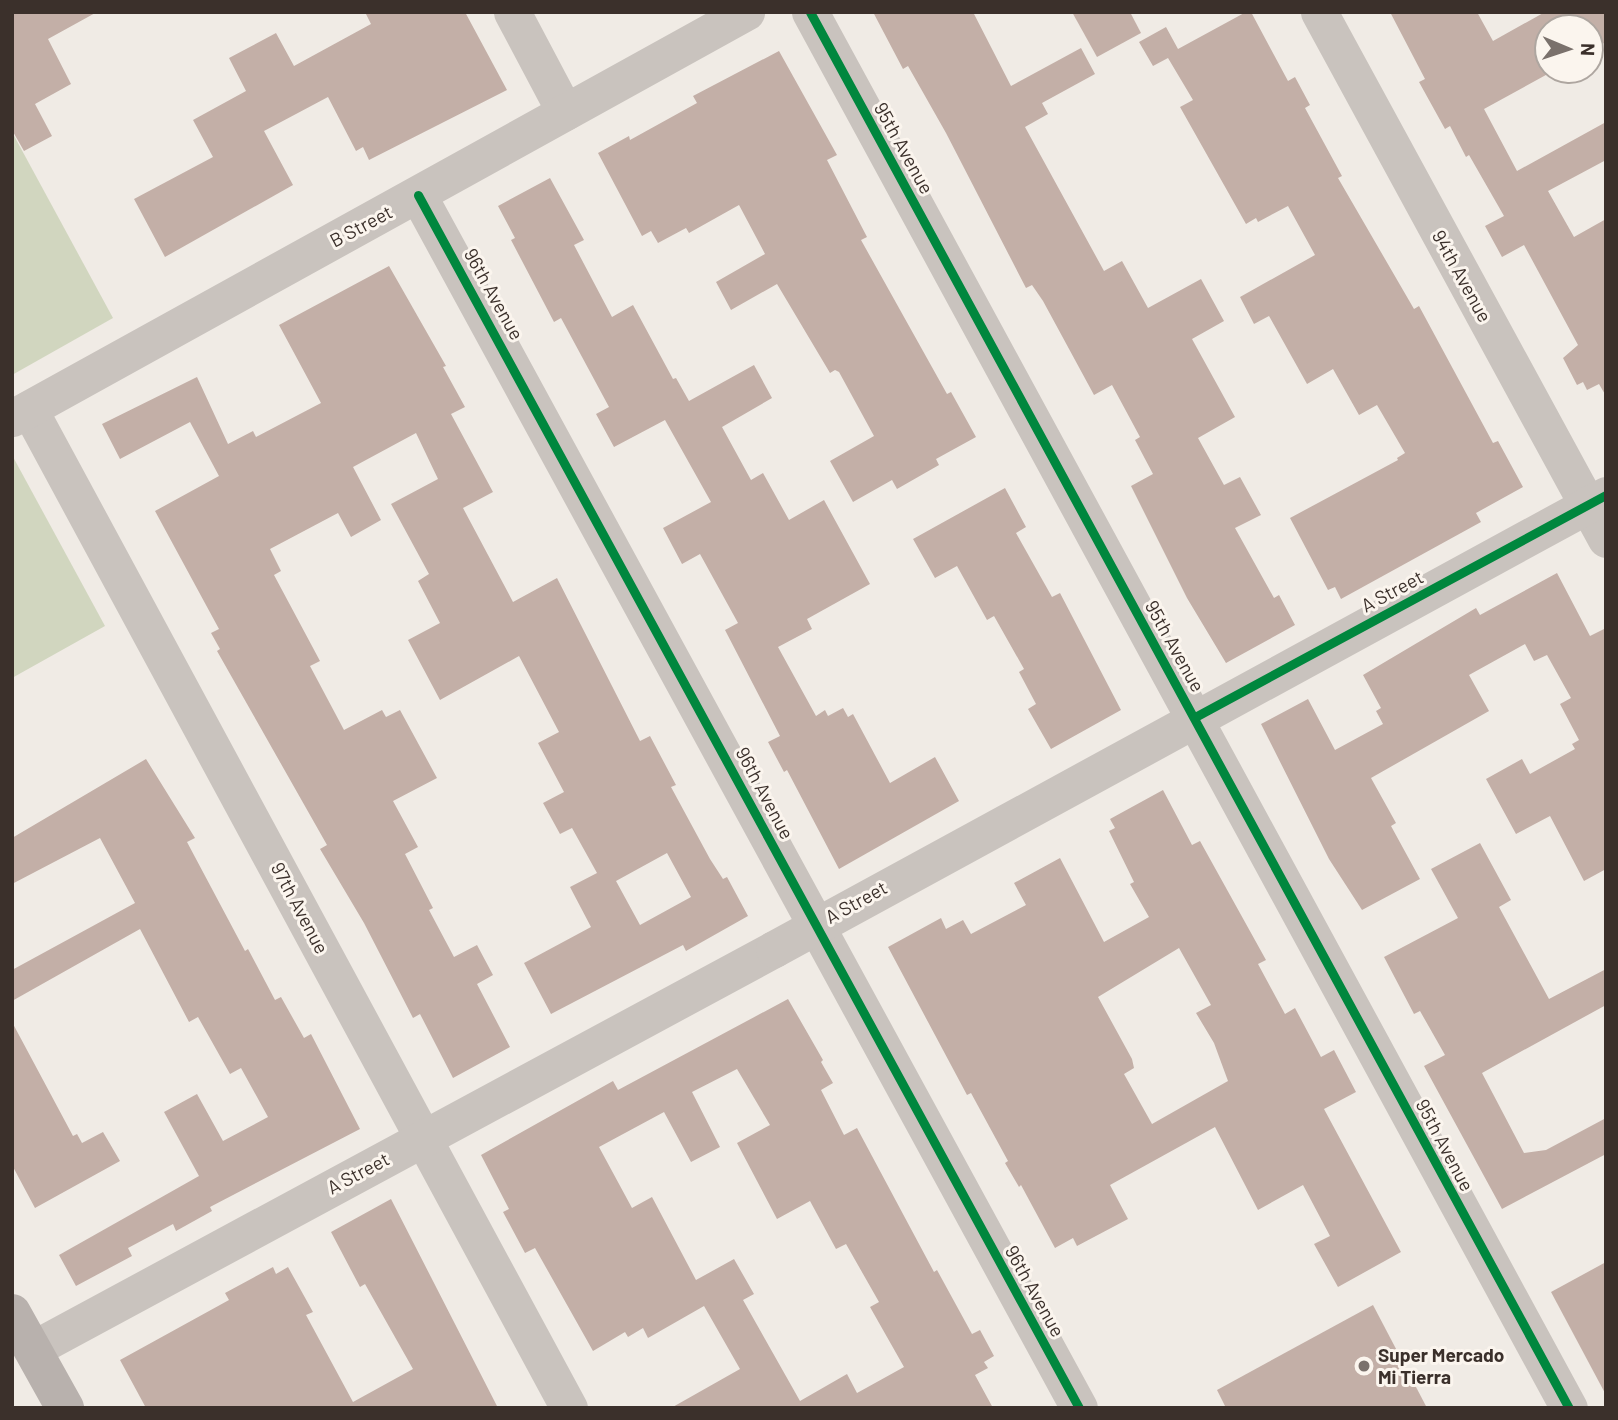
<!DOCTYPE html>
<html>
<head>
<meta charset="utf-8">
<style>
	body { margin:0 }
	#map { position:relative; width:1618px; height:1420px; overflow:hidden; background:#f0ebe5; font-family:Barlow,sans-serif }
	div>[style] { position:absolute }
	.green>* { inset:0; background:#d1d6bf }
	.building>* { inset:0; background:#c3afa7 }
	.minor>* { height:37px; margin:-18.5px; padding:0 18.5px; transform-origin:18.5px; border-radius:18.5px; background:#c9c3be }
	.primary>* { height:38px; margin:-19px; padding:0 19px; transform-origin:19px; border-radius:19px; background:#b8b1ad }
	.cycleway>* { height:9px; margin:-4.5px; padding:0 4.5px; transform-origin:4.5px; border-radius:4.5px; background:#00873e }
	.dots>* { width:19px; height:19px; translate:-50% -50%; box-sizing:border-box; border:4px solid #fbf5ee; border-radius:50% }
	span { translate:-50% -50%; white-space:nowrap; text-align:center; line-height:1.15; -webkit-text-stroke:6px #fbf5ee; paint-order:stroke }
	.street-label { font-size:19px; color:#3b302b }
	.poi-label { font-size:19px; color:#3b302b; font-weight:700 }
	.left { translate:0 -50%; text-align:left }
	.frame { position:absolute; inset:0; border:14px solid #3b302b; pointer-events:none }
	.north { position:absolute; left:1534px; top:14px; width:70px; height:70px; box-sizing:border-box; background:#fbf5ee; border:2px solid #aea6a0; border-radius:50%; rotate:92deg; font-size:19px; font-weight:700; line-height:28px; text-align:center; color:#3b302b }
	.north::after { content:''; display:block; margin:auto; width:24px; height:32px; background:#7a716c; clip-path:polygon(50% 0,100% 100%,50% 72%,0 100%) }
</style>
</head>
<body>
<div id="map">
	<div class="green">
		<div style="clip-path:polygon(12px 132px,113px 318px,12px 375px)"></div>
		<div style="clip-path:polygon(12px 455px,105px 626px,12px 678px)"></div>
	</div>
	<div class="building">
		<div style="clip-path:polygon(12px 12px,97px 12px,48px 39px,71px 84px,35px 104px,52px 136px,24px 151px,12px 130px)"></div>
		<div style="clip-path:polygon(365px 12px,465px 12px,507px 90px,369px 160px,363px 147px,356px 151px,328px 97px,264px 131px,293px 185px,165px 257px,134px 199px,213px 157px,193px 120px,246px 91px,229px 58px,276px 33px,294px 66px,371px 24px)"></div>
		<div style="clip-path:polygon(873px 12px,973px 12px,1011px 86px,1081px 48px,1095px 74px,1042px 103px,1048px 114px,1025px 127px,1104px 271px,1122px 261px,1148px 308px,1201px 279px,1224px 321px,1192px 339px,1235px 417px,1198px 438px,1224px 485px,1240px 477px,1261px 515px,1235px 528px,1274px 598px,1279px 595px,1295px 625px,1226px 663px,1187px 598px,1131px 486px,1153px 474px,1135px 440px,1140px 437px,1112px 385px,1094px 395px,1043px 301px,1032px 285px,1026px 288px,946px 133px,908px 66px,903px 69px)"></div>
		<div style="clip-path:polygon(1072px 12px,1130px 12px,1141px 33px,1097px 57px)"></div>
		<div style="clip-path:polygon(1246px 12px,1251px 12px,1288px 81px,1295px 77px,1310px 105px,1305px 108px,1342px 176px,1338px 178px,1414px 309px,1419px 306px,1493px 443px,1498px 441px,1523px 487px,1476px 513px,1481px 522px,1341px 599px,1335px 587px,1328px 590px,1290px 518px,1398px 460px,1397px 458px,1405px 453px,1377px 405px,1359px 415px,1333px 369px,1307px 384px,1269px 316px,1254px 324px,1240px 297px,1315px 255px,1288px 206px,1258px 222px,1256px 218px,1246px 224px,1180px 107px,1193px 100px,1168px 58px,1153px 66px,1139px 42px,1166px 27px,1178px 49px)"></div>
		<div style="clip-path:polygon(1390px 12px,1477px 12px,1493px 41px,1545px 12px,1606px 12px,1606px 42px,1590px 50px,1590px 28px,1548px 28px,1548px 70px,1555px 70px,1484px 109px,1517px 171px,1606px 122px,1606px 160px,1548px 191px,1574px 237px,1606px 219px,1606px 396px,1599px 384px,1587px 390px,1583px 382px,1577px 385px,1563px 358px,1578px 345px,1524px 245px,1502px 257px,1485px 226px,1504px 216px,1469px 155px,1466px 157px,1450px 126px,1445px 129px,1419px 82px,1425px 79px)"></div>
		<div style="clip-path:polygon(779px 51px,837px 155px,827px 160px,867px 237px,861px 240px,947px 394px,951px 392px,976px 437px,936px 459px,939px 465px,897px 489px,892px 480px,853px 502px,830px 461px,874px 436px,839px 372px,835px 370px,830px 373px,777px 284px,731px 310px,716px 282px,765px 254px,739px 205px,689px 233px,686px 228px,658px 243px,651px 231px,642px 236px,598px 153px,629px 136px,630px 140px,697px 103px,693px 96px)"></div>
		<div style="clip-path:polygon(550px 178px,584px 240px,574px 245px,612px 317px,633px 305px,673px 379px,676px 378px,689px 401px,754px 365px,772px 398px,722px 427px,751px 480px,763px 473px,789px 520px,824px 500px,870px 584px,807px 619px,812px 629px,778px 647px,816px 716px,825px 710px,828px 716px,843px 708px,848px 717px,853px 714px,890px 783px,935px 757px,959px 801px,839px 869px,787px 770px,784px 772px,768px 742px,780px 736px,725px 630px,738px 623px,700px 554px,682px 564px,663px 528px,711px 502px,665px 420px,614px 447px,596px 414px,609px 407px,561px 318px,554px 322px,511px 240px,515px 238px,498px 206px)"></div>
		<div style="clip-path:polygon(evenodd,389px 266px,446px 366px,443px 367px,465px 407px,451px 414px,493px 492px,463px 508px,513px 602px,557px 578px,640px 741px,650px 736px,676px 785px,671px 787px,710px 859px,723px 879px,727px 877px,748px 916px,686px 951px,683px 945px,551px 1014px,524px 963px,591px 927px,570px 887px,597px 873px,572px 828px,560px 834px,543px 803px,564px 792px,538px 743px,559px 732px,519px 656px,440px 700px,408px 640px,440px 623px,418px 581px,429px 574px,391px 504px,438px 479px,416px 433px,353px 467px,381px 520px,351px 537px,338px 513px,270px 549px,281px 571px,274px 575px,320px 661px,310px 666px,344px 730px,382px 710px,386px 717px,400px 710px,437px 778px,393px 801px,418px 847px,405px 854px,433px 908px,429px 910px,454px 957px,477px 945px,493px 975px,477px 984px,510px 1047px,453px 1078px,420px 1014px,413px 1018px,364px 923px,320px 849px,327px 845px,217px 651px,220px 649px,211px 633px,219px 629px,155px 511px,219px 476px,190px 422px,120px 459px,102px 424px,197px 377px,228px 444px,253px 431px,256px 437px,321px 403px,279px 325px,389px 266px,667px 853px,691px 897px,640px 925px,616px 881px,667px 853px)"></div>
		<div style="clip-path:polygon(1005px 488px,1026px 527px,1016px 533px,1052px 597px,1060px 593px,1121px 710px,1051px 749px,1028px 709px,1036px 704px,1019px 672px,1024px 669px,994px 616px,987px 620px,957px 566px,935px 578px,913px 539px)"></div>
		<div style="clip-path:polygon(1557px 573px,1590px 636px,1606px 628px,1606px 869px,1584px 881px,1550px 816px,1516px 834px,1486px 779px,1522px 759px,1530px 774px,1575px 749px,1572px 744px,1579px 740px,1560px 704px,1571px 698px,1547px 655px,1534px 661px,1525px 644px,1469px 675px,1489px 711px,1371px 778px,1396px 823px,1391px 826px,1420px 879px,1362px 910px,1329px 859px,1261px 724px,1308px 699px,1335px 750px,1383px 724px,1376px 711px,1381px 708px,1363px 675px,1476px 608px,1480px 615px)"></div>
		<div style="clip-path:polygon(146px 759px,195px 838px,187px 842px,245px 951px,248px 949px,275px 1000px,281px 997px,304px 1038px,311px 1034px,360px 1129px,210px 1207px,212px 1211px,176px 1231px,173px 1224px,128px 1248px,132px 1256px,76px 1286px,59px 1255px,199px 1176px,164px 1112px,197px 1094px,223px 1141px,268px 1117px,241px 1068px,230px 1074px,198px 1017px,189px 1022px,140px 929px,12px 1001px,12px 970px,135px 903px,100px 838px,12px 884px,12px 838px)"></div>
		<div style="clip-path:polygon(evenodd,1163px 790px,1192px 845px,1200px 841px,1266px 960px,1258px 964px,1285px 1014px,1295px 1008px,1321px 1057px,1334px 1050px,1356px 1092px,1324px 1109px,1401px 1252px,1338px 1287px,1314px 1244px,1330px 1236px,1303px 1185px,1258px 1210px,1215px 1127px,1110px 1185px,1128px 1219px,1077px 1246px,1073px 1238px,1055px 1248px,1021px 1185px,1019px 1187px,1005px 1163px,1008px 1161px,971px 1093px,967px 1095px,888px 947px,941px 918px,946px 929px,963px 920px,971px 934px,1026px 905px,1014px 883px,1060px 858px,1104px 942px,1149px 917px,1130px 884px,1134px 882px,1109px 831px,1115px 828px,1110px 819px,1163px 790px,1179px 948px,1211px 1005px,1196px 1013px,1214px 1043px,1228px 1081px,1152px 1124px,1124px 1074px,1134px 1068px,1132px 1059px,1098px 997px,1179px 948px)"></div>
		<div style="clip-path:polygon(1480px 843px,1511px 900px,1499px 907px,1549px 999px,1606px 969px,1606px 1005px,1482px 1073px,1524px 1153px,1546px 1150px,1606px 1118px,1606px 1154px,1502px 1209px,1424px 1066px,1445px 1055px,1420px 1011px,1414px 1014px,1384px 957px,1458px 918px,1431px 869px)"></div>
		<div style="clip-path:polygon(evenodd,788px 999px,823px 1060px,821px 1062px,833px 1083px,821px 1090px,844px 1135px,857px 1128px,934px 1272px,937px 1270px,972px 1334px,980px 1330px,994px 1356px,984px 1362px,988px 1368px,975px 1375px,993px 1408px,671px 1408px,740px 1369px,704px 1306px,648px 1338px,643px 1328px,628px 1337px,625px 1332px,593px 1351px,535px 1248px,525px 1253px,503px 1212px,509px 1209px,481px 1155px,613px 1081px,618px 1090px,788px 999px,737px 1069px,770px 1125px,737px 1143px,777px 1219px,810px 1201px,836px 1249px,846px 1244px,879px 1302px,870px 1307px,904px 1367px,857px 1393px,847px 1374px,800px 1401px,743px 1300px,754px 1294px,734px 1259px,696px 1280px,652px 1197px,632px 1208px,599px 1147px,664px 1112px,691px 1162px,720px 1147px,692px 1092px,737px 1069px)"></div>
		<div style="clip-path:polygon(12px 1022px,73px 1136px,77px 1134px,82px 1143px,103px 1132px,120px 1161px,35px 1208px,12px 1165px)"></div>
		<div style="clip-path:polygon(391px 1199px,498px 1408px,146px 1408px,120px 1360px,229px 1300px,225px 1293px,273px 1267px,276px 1274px,288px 1267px,313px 1312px,306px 1315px,353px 1402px,413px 1369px,365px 1284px,360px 1287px,331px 1232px)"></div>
		<div style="clip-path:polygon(1606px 1262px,1606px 1395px,1551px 1292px)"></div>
		<div style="clip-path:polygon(1373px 1305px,1427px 1408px,1226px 1408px,1217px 1390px)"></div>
	</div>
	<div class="minor">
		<div style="left:512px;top:12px;width:113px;rotate:62.1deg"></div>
		<div style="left:810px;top:12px;width:1589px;rotate:61.47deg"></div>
		<div style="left:1319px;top:12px;width:600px;rotate:61.43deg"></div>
		<div style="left:418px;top:195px;width:1381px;rotate:61.41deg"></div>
		<div style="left:29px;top:409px;width:1136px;rotate:61.61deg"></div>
		<div style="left:12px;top:418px;width:839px;rotate:-28.95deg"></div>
		<div style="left:33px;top:1349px;width:842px;rotate:-28.36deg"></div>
		<div style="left:774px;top:949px;width:948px;rotate:-28.62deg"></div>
	</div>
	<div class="primary">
		<div style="left:12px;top:1313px;width:109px;rotate:60.8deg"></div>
	</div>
	<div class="cycleway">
		<div style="left:810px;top:12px;width:1589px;rotate:61.47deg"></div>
		<div style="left:418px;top:195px;width:1381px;rotate:61.41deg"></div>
		<div style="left:1195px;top:717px;width:467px;rotate:-28.4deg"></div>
	</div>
	<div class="dots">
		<div style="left:1364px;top:1366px;background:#7a716c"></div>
	</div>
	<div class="street-label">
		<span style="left:904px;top:148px;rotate:61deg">95th Avenue</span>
		<span style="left:361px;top:226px;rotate:-28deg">B Street</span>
		<span style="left:1462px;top:276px;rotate:61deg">94th Avenue</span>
		<span style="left:494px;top:294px;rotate:61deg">96th Avenue</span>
		<span style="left:1392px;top:591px;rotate:-28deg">A Street</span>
		<span style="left:1175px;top:646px;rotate:61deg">95th Avenue</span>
		<span style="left:765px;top:793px;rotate:62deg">96th Avenue</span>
		<span style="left:856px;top:902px;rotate:-29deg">A Street</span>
		<span style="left:300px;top:908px;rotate:62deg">97th Avenue</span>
		<span style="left:1445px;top:1145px;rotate:62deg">95th Avenue</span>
		<span style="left:358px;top:1173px;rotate:-28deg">A Street</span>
		<span style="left:1035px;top:1291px;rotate:61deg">96th Avenue</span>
	</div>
	<div class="poi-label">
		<span class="left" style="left:1378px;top:1366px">Super Mercado<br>Mi Tierra</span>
	</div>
	<div class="frame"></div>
	<div class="north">N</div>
</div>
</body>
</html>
